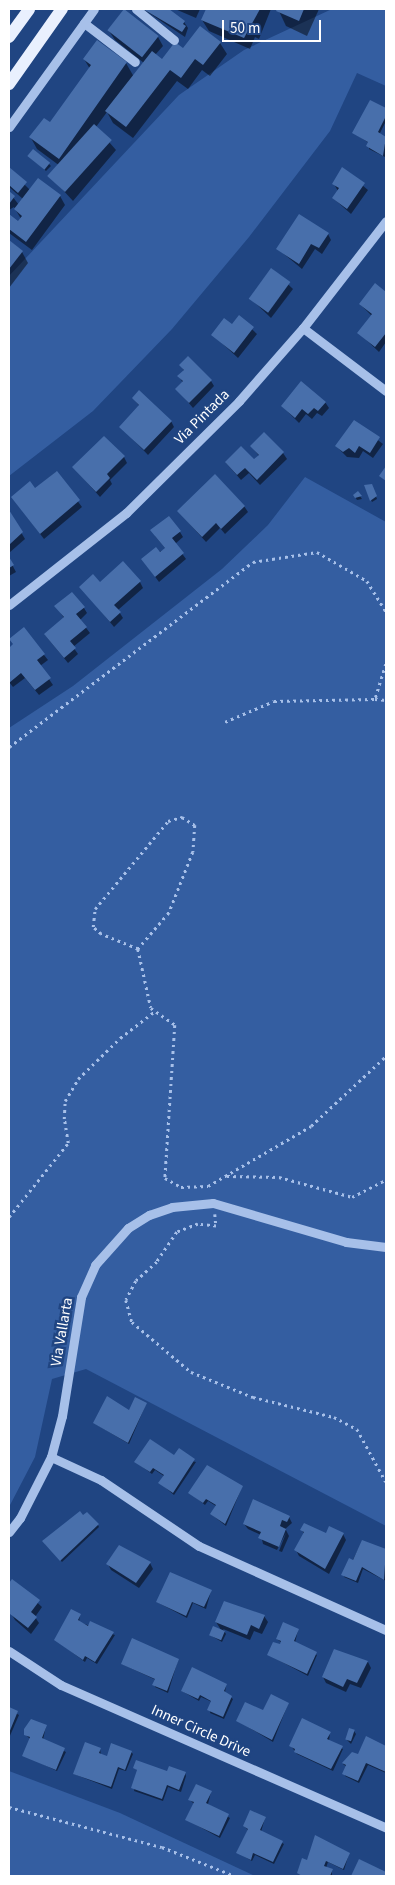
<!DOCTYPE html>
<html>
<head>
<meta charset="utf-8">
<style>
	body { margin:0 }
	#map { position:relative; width:395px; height:1885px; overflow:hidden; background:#204582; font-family:"Source Sans 3",sans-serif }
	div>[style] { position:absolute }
	.green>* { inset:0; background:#345ea1 }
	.shadow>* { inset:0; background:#0007 }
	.building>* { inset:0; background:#486fab; transform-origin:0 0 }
	.path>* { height:2.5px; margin-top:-1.25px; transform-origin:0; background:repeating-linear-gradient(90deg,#a7c0e9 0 2.5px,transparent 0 6.5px) }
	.minor>* { height:9px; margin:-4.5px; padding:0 4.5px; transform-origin:4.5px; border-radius:4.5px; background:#a7c0e9 }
	.major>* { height:12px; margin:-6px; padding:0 6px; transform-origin:6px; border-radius:6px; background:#e9f0fe }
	span { translate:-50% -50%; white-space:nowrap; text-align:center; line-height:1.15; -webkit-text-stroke:5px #204582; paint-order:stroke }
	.street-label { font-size:15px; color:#fff }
	.frame { position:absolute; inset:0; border:10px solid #fff; pointer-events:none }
	.scale { position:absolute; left:222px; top:20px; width:99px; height:22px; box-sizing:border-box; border:2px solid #fff; border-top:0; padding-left:6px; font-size:15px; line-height:18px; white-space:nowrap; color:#fff; -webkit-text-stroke:4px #204582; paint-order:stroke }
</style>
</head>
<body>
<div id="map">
	<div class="green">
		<div style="clip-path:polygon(332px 9px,386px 9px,386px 86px,357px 73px,330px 131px,249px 237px,172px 329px,93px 411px,9px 476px,9px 276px,179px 95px,244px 50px)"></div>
		<div style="clip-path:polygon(305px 477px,386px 522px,386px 1526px,86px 1369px,52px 1379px,35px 1457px,9px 1507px,9px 728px,73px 686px,222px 569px,268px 525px)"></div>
		<div style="clip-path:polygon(9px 1771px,120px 1813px,255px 1876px,9px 1876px)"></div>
	</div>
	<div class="shadow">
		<div style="clip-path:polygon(143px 9px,163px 9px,184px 22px,188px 28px,185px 37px)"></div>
		<div style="clip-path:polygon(175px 9px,200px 9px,196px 18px)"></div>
		<div style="clip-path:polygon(207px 9px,223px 10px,271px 9px,259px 39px,255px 37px,250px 49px,209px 31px,202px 20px)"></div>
		<div style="clip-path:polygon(278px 9px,319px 9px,307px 36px,286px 26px)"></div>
		<div style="clip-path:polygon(201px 28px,220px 43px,227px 54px,210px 76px,202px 70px,188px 89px,177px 81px,133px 138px,113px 123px,107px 112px,96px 127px,116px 150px,73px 201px,51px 177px,60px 166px,37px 149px,31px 138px,50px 124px,90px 69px,84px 59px,126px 63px,134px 77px,144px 63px,115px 40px,109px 31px,158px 37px,163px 46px,155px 55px,162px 61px,183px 50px)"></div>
		<div style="clip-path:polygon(370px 101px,386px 110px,386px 121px,379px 135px,386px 138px,385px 157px,369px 149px,369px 143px,354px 133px)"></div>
		<div style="clip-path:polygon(29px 156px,49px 164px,51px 166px,46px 171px)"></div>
		<div style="clip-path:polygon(9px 169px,30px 190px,60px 196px,65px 205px,32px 250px,9px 233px,9px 216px,18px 223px,21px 219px,14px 207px,9px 210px,9px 192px,19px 205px,23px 199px,9px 187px)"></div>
		<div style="clip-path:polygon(343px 169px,368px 190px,351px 214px,333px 198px,338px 191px,334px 184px)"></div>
		<div style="clip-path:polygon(328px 234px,331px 240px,322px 254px,315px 249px,302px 269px,278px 249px)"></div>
		<div style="clip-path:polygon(9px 241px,22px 252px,28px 263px,9px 288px)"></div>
		<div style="clip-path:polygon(272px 269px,293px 289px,271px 318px,250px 298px)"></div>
		<div style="clip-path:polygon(375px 285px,386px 294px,386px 342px,379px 352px,359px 333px,372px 316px,360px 304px)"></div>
		<div style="clip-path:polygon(239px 317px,257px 334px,238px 358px,213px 335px,232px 326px)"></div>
		<div style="clip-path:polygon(181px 365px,211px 381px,214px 386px,193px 408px,177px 389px,183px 383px,179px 376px,184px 371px)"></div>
		<div style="clip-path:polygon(133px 398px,171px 421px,174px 427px,148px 455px,121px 427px,140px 407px)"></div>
		<div style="clip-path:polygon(325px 402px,329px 408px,322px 416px,317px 413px,312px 419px,306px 414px,299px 423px,282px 406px)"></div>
		<div style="clip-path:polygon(354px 422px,383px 444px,373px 458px,363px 451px,359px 458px,347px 457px,336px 446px)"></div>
		<div style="clip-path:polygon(252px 447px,283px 453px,287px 459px,260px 485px,249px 473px,241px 480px,226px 463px,254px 461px,259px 456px)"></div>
		<div style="clip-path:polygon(124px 457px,127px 463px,110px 480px,112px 484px,100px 497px,74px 468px)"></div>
		<div style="clip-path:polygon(56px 472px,82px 507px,44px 539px,12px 497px,35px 489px)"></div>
		<div style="clip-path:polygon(373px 489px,377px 499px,372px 502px,371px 500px)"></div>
		<div style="clip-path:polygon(358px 493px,362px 499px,357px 500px,354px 495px)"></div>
		<div style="clip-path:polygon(244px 506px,248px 512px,225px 534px,220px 528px,206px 542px,178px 511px)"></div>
		<div style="clip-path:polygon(9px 512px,25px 539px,9px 553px)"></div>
		<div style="clip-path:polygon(180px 532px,183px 537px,175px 544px,186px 559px,159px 582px,142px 559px,166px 549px,155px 536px)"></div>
		<div style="clip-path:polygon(9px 559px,16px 572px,9px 576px)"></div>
		<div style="clip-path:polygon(140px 582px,143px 588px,118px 610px,123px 618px,114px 627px,81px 587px)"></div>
		<div style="clip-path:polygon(56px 606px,84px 608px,87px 613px,80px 620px,90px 633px,73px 647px,78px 654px,68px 663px,45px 635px,64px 618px)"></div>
		<div style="clip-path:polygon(14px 645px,44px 655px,48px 660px,40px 666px,53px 685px,39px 695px,25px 678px,13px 687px,9px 682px,9px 649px)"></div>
		<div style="clip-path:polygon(146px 1404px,129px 1444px,94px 1423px,131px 1412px)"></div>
		<div style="clip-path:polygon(174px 1457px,196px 1462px,174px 1495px,160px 1483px,164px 1476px,155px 1470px,152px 1474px,136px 1462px)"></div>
		<div style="clip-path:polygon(242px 1487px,226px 1526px,211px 1514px,216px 1506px,208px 1501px,205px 1505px,190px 1493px)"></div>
		<div style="clip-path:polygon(289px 1517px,292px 1523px,284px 1530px,286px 1530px,289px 1536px,282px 1552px,279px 1551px,286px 1533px,277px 1550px,263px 1544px,261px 1535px,248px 1529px,244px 1524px)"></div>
		<div style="clip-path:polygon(98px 1525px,99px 1527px,62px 1562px,45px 1544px)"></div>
		<div style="clip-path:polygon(302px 1530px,326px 1535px,343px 1534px,346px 1540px,329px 1574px,299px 1556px,296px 1550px,304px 1534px)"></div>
		<div style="clip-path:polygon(362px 1542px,386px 1551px,386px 1581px,363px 1569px,358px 1583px,344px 1577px)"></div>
		<div style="clip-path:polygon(150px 1563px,153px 1569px,139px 1588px,111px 1570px,108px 1564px)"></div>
		<div style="clip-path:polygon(13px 1580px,42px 1607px,35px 1617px,39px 1623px,31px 1634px,15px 1620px,9px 1610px,9px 1586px)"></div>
		<div style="clip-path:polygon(211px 1591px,206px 1609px,193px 1603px,187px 1618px,157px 1602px)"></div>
		<div style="clip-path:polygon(80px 1615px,79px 1622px,115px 1635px,97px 1664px,87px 1658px,85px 1662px,56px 1640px)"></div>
		<div style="clip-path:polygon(264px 1616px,268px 1622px,262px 1634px,254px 1631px,250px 1640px,223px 1629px,226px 1634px,222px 1642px,210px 1635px,221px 1630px,216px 1622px)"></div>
		<div style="clip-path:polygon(298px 1630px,295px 1643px,317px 1655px,308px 1676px,269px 1655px,280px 1646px,282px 1643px,277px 1639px)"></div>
		<div style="clip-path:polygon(178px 1660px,168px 1693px,155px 1687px,156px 1680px,122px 1664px)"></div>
		<div style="clip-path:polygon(368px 1662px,371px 1668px,361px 1688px,350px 1684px,346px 1692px,326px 1683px,323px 1677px)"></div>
		<div style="clip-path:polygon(226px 1685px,225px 1693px,233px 1699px,224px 1719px,210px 1713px,212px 1702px,201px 1697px,199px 1701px,182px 1691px)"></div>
		<div style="clip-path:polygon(288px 1704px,273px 1742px,238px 1721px)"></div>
		<div style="clip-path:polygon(9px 1709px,19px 1715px,9px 1738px)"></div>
		<div style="clip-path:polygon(46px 1726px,43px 1740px,66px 1752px,57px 1771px,24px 1755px,30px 1739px,26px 1735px)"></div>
		<div style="clip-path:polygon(354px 1731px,356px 1734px,351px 1744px,346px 1739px)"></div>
		<div style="clip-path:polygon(330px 1733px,329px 1741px,343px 1749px,333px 1771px,297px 1754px,291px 1746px)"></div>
		<div style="clip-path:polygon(366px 1738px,386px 1747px,386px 1773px,368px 1765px,359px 1783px,345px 1776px,347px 1767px,343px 1764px,352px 1753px,358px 1756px)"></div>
		<div style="clip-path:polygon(100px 1749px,101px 1755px,107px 1758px,131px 1752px,133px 1754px,126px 1771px,119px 1769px,112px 1789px,74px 1774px)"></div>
		<div style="clip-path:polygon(135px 1768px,185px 1773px,186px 1776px,181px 1792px,168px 1787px,163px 1801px,134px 1791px,138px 1771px)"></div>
		<div style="clip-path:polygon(211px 1792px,208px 1804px,230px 1818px,220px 1838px,187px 1820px,194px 1804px,190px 1800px)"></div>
		<div style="clip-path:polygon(265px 1818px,261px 1832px,284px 1844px,274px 1864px,255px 1855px,252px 1861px,238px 1853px,248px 1830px,244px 1826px)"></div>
		<div style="clip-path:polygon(349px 1854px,344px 1870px,328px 1862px,326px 1868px,332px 1870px,332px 1876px,302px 1876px,298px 1873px,308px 1862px)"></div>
	</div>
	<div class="building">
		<div style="left:124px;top:9px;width:44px;height:27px;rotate:38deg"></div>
		<div style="clip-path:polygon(143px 9px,169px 9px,185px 21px,183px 24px,186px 26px,182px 32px)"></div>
		<div style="clip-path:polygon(206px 9px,260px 9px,244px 38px,201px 20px)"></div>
		<div style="clip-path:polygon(277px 9px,304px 9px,299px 21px,276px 11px)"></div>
		<div style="clip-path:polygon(200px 26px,221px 42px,203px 65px,195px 59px,181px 78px,170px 70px,126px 127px,105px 111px,152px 51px,162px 59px,175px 42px,183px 48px)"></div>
		<div style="clip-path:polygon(97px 40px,127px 62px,59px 159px,29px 137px,44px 118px,50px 122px,91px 65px,83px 59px)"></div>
		<div style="clip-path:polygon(370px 100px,386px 108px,386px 116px,378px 132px,386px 137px,383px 156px,366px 146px,368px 142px,352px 133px)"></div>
		<div style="left:94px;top:124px;width:24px;height:70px;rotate:42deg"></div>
		<div style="left:33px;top:149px;width:22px;height:9px;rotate:39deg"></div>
		<div style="clip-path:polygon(9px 167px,27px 182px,18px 193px,9px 185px)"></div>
		<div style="clip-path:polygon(342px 167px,365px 183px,347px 209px,332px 198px,339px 188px,332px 184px)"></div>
		<div style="clip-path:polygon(38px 178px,61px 195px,26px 242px,9px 229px,9px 214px,18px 221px,22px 216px,14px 209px)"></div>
		<div style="clip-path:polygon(9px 191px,15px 196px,9px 204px)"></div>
		<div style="clip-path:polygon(299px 214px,329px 233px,319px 248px,311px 244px,299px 264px,276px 249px)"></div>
		<div style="clip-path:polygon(9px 240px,23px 251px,9px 269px)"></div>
		<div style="left:271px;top:268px;width:24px;height:38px;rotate:36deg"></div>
		<div style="clip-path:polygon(375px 283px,386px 292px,386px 333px,375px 347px,357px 333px,372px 314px,359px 304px)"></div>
		<div style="clip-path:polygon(239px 315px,254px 327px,234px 353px,211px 335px,224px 318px,232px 324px)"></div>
		<div style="clip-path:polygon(188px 356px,212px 380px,189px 403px,175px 389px,183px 381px,177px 376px,184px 370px,179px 365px)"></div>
		<div style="clip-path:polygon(301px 381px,326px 402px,318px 411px,314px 408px,308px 414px,302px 409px,295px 418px,281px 406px)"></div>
		<div style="clip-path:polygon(139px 390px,172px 421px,144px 450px,119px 427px,139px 405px,132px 398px)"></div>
		<div style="clip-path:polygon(354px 420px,380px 437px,370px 453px,359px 446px,355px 453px,349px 448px,343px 452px,335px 446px)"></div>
		<div style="clip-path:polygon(264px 432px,284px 452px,257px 480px,245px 468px,237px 475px,225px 462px,241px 446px,254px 459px,259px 455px,250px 446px)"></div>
		<div style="clip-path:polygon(104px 436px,125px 456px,107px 474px,110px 478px,96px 492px,72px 467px)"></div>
		<div style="clip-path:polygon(386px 466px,386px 481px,379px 476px)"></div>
		<div style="clip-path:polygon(57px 471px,80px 500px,40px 534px,11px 497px,30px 481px,35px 488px)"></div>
		<div style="clip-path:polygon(215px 474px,245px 506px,221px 529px,216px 523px,202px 537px,177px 511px)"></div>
		<div style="clip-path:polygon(372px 484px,377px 496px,370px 501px,364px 485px)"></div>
		<div style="clip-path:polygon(358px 491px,362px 496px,355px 498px,353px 495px)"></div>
		<div style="clip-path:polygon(9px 510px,23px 532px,9px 545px)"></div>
		<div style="clip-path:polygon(169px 516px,181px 531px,172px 538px,184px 553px,155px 577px,141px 559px,156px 547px,160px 552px,165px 548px,150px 530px)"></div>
		<div style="clip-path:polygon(9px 557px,14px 565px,9px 568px)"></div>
		<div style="clip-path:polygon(123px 561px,141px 581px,114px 605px,121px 612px,110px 622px,79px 587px,93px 574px,100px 582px)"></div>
		<div style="clip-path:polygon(72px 592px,85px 607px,76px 614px,87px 627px,70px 641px,76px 648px,64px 658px,44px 634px,64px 617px,54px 606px)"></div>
		<div style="clip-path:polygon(24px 627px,45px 654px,37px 660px,51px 678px,35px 690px,21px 673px,9px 683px,9px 648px,13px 644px,9px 639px)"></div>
		<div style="clip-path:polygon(107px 1396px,129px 1410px,135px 1397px,147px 1403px,128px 1443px,93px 1423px)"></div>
		<div style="clip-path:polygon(150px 1439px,174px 1455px,179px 1448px,195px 1459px,173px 1493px,158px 1483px,164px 1475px,153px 1468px,150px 1472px,134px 1462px)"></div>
		<div style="clip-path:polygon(207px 1465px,243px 1486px,225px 1524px,210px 1514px,216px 1505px,206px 1499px,203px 1503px,188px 1493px)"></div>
		<div style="clip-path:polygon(253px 1499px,290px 1516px,287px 1522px,282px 1520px,280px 1526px,286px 1529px,279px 1547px,258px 1538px,261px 1532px,243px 1524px)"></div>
		<div style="clip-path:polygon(80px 1511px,83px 1515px,87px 1512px,99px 1524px,60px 1561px,42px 1541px)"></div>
		<div style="clip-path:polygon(304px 1523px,326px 1533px,329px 1526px,344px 1533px,325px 1569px,294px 1550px,304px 1532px,300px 1530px)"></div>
		<div style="clip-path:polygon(362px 1540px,386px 1549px,384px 1580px,362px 1567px,356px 1581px,341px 1575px,349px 1558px,353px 1560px)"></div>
		<div style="clip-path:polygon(119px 1545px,151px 1562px,136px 1583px,106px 1564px)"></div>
		<div style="clip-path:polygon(170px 1572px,212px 1590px,204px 1607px,192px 1602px,186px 1616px,156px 1602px)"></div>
		<div style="clip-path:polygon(12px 1579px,40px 1600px,31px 1612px,37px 1617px,28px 1628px,10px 1614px,9px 1583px)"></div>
		<div style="clip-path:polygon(224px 1601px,265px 1615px,259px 1629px,251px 1625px,247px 1635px,215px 1622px)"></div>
		<div style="clip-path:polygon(71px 1609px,81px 1614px,78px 1620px,88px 1626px,90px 1621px,114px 1632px,95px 1662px,85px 1656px,83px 1660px,54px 1640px)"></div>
		<div style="clip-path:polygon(283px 1622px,299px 1629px,294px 1641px,317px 1652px,307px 1674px,267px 1655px,273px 1642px,280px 1644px,281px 1641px,276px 1639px)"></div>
		<div style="left:213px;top:1626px;width:13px;height:10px;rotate:23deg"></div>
		<div style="clip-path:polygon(132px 1638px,179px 1659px,167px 1691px,152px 1685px,155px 1679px,121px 1664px)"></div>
		<div style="clip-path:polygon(334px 1649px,368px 1661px,357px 1683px,347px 1679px,343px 1687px,322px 1677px)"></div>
		<div style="clip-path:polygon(192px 1667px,227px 1684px,224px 1691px,232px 1696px,223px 1717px,207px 1710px,211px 1701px,200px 1695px,198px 1699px,181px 1691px)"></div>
		<div style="clip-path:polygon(271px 1694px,289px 1703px,272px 1740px,236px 1721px,245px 1702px,263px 1710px)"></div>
		<div style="clip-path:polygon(9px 1707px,18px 1711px,9px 1733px)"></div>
		<div style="clip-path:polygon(302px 1718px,331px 1732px,327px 1739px,343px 1746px,331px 1769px,294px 1752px,295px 1749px,289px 1746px)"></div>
		<div style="clip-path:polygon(31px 1719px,47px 1725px,42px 1738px,65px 1748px,56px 1770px,22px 1756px,30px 1737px,24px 1735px,24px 1729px)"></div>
		<div style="left:349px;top:1728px;width:6px;height:12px;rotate:18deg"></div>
		<div style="clip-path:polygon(366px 1736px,386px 1746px,386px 1772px,366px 1763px,358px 1781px,342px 1774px,346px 1765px,342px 1763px,352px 1752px,358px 1754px)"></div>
		<div style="clip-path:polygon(85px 1742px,101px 1748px,99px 1753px,107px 1756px,111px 1743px,132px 1751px,125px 1770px,118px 1767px,111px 1787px,73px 1774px)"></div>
		<div style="clip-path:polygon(136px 1760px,167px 1771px,169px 1766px,186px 1772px,179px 1790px,167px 1785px,162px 1799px,131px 1788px,137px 1770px,133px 1768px)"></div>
		<div style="clip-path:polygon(196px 1784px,212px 1791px,206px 1803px,229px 1814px,219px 1836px,185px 1820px,194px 1802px,188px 1800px)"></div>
		<div style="clip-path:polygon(250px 1810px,266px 1817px,260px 1830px,283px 1841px,273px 1862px,253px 1853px,251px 1860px,236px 1853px,248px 1829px,243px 1826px)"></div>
		<div style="clip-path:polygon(315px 1835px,350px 1853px,343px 1869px,326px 1861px,324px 1866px,333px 1869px,330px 1876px,302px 1876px,297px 1873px,302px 1858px,307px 1860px)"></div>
		<div style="clip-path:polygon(359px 1859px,386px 1872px,386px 1876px,351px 1876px)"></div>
	</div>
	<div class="path">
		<div style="left:386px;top:664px;width:37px;rotate:107deg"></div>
		<div style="left:375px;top:699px;width:11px;rotate:5deg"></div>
		<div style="left:225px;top:722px;width:53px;rotate:-23.2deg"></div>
		<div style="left:274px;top:701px;width:101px;rotate:-1.1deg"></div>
		<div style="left:9px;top:747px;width:306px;rotate:-37.2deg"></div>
		<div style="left:253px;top:562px;width:65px;rotate:-8.9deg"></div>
		<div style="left:317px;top:552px;width:58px;rotate:30.1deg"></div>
		<div style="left:367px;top:581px;width:36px;rotate:58deg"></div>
		<div style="left:182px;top:817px;width:15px;rotate:32deg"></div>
		<div style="left:195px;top:825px;width:27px;rotate:94deg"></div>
		<div style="left:193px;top:852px;width:66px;rotate:111.5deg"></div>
		<div style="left:169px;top:913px;width:48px;rotate:130.7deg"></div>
		<div style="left:138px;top:949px;width:40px;rotate:-158deg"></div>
		<div style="left:101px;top:934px;width:11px;rotate:-139deg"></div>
		<div style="left:93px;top:927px;width:18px;rotate:-84deg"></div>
		<div style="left:95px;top:909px;width:114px;rotate:-50.3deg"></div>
		<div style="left:168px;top:821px;width:15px;rotate:-16deg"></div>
		<div style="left:138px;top:949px;width:60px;rotate:77.6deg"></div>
		<div style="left:151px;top:1008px;width:29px;rotate:35deg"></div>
		<div style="left:175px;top:1025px;width:153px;rotate:93.7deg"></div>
		<div style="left:165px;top:1178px;width:18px;rotate:29deg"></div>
		<div style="left:181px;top:1187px;width:27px;rotate:-2deg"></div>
		<div style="left:208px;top:1186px;width:119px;rotate:-30.2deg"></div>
		<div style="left:311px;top:1126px;width:103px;rotate:-43deg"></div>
		<div style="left:227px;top:1176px;width:52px;rotate:1.1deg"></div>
		<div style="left:279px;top:1177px;width:76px;rotate:15.3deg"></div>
		<div style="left:352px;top:1197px;width:38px;rotate:-27deg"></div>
		<div style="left:215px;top:1214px;width:12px;rotate:85deg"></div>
		<div style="left:216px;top:1226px;width:18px;rotate:-174deg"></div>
		<div style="left:198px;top:1224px;width:22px;rotate:159deg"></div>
		<div style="left:177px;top:1232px;width:36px;rotate:124deg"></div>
		<div style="left:157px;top:1262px;width:28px;rotate:138deg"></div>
		<div style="left:136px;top:1281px;width:21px;rotate:118deg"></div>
		<div style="left:126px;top:1300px;width:23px;rotate:75deg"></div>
		<div style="left:132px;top:1322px;width:77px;rotate:40.3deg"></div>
		<div style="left:191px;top:1372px;width:67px;rotate:22deg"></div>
		<div style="left:253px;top:1397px;width:83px;rotate:13.9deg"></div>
		<div style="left:334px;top:1417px;width:26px;rotate:28deg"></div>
		<div style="left:357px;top:1429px;width:60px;rotate:61.3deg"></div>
		<div style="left:9px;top:1217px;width:95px;rotate:-51.4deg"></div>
		<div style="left:68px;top:1143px;width:24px;rotate:-99deg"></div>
		<div style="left:64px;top:1119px;width:18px;rotate:-87deg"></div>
		<div style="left:65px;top:1101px;width:26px;rotate:-59deg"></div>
		<div style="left:78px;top:1079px;width:59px;rotate:-44.3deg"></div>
		<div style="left:120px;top:1038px;width:44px;rotate:-37.6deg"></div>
		<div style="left:9px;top:1807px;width:158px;rotate:14.7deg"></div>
		<div style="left:162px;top:1847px;width:79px;rotate:21.7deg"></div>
	</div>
	<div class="minor">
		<div style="left:136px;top:9px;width:49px;rotate:39.2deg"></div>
		<div style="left:84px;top:23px;width:64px;rotate:37.4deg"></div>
		<div style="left:9px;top:127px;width:145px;rotate:-54.2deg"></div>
		<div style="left:303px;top:328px;width:104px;rotate:37.2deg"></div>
		<div style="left:9px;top:605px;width:149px;rotate:-38.2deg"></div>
		<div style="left:126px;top:513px;width:159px;rotate:-44.7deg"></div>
		<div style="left:239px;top:401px;width:97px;rotate:-48.8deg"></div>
		<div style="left:303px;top:328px;width:135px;rotate:-52.2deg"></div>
		<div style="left:51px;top:1457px;width:55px;rotate:24.7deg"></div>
		<div style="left:101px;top:1480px;width:118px;rotate:34deg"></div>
		<div style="left:199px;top:1546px;width:205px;rotate:24.2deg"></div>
		<div style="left:9px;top:1532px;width:18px;rotate:-52deg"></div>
		<div style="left:20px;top:1518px;width:68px;rotate:-63.1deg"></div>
		<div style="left:51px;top:1457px;width:42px;rotate:-75deg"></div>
		<div style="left:62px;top:1416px;width:121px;rotate:-80.9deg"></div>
		<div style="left:81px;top:1297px;width:35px;rotate:-66deg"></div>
		<div style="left:95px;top:1265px;width:50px;rotate:-48.3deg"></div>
		<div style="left:128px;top:1228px;width:25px;rotate:-32deg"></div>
		<div style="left:149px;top:1215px;width:24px;rotate:-19deg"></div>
		<div style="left:172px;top:1207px;width:41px;rotate:-5.6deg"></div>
		<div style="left:213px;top:1203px;width:139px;rotate:16.3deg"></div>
		<div style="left:346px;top:1242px;width:40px;rotate:7.1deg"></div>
		<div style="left:9px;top:1651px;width:62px;rotate:33.2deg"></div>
		<div style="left:61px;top:1685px;width:355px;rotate:23.7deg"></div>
	</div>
	<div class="major">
		<div style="left:9px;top:37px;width:34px;rotate:-54deg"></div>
		<div style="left:9px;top:84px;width:92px;rotate:-54.8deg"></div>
	</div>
	<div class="street-label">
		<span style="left:202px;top:417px;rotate:-45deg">Via Pintada</span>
		<span style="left:62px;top:1332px;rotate:-80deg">Via Vallarta</span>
		<span style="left:201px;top:1731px;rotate:24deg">Inner Circle Drive</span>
	</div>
	<div class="frame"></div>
	<div class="scale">50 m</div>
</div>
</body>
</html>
